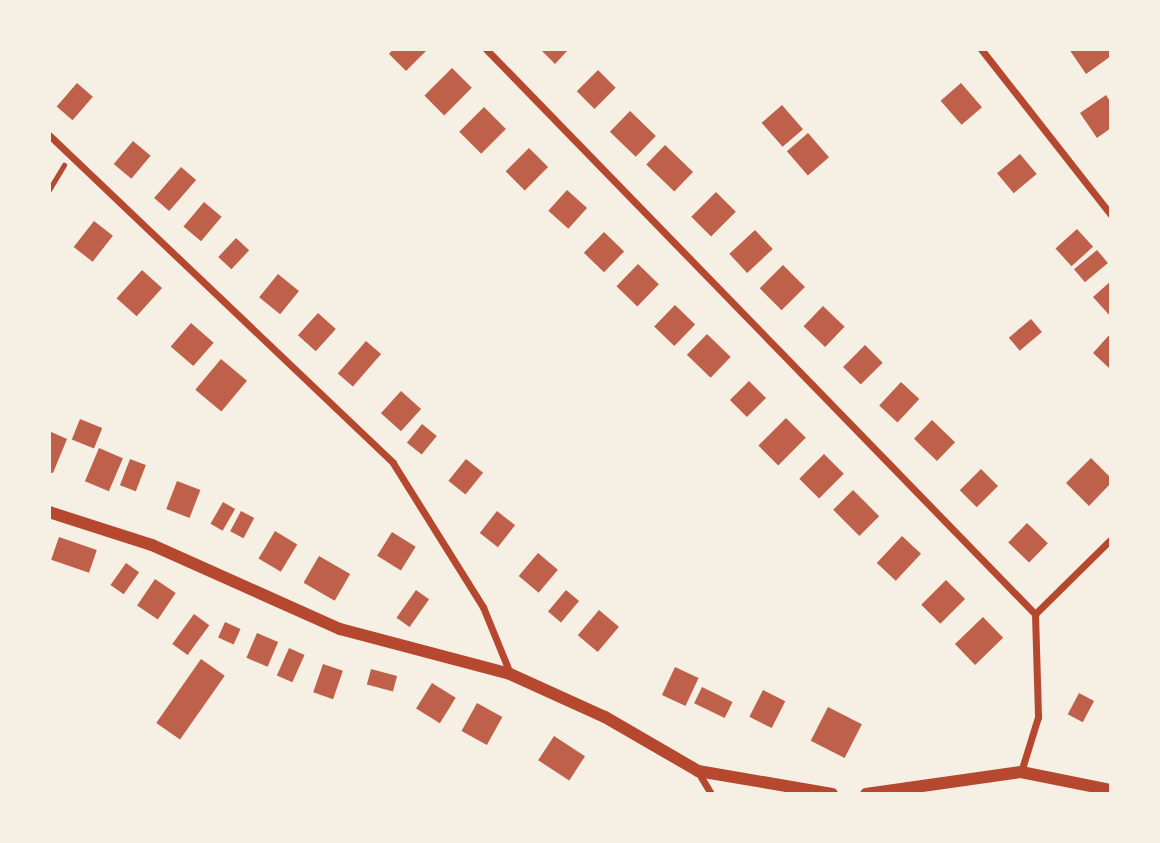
<!DOCTYPE html>
<html>
<head>
<meta charset="utf-8">
<style>
	body { margin:0 }
	#map { position:relative; width:1160px; height:843px; overflow:hidden; background:#f6efe4; font-family:Lora,serif }
	div>[style] { position:absolute }
	.building>* { inset:0; background:#bf614a; transform-origin:0 0 }
	.path>* { height:4.5px; margin:-2.25px; padding:0 2.25px; transform-origin:2.25px; border-radius:2.25px; background:#b5482f }
	.minor>* { height:7px; margin:-3.5px; padding:0 3.5px; transform-origin:3.5px; border-radius:3.5px; background:#b5482f }
	.tertiary>* { height:12px; margin:-6px; padding:0 6px; transform-origin:6px; border-radius:6px; background:#b5482f }
	span { translate:-50% -50%; white-space:nowrap; text-align:center; line-height:1.15; -webkit-text-stroke:7px #f6efe4; paint-order:stroke }
	.frame { position:absolute; inset:0; border:51px solid #f6efe4; pointer-events:none }
</style>
</head>
<body>
<div id="map">
	<div class="building">
		<div style="clip-path:polygon(393px 49px,428px 49px,406px 71px,389px 54px)"></div>
		<div style="clip-path:polygon(540px 49px,569px 49px,555px 64px)"></div>
		<div style="clip-path:polygon(1069px 49px,1108px 49px,1111px 56px,1086px 74px)"></div>
		<div style="left:452px;top:68px;width:28px;height:39px;rotate:45deg"></div>
		<div style="left:598px;top:70px;width:25px;height:30px;rotate:45deg"></div>
		<div style="left:77px;top:83px;width:21px;height:31px;rotate:41deg"></div>
		<div style="left:961px;top:83px;width:32px;height:27px;rotate:49deg"></div>
		<div style="clip-path:polygon(1106px 95px,1111px 103px,1111px 128px,1097px 138px,1080px 113px)"></div>
		<div style="left:782px;top:105px;width:32px;height:27px;rotate:49deg"></div>
		<div style="left:484px;top:107px;width:31px;height:35px;rotate:45deg"></div>
		<div style="left:630px;top:111px;width:36px;height:29px;rotate:44deg"></div>
		<div style="left:808px;top:133px;width:32px;height:28px;rotate:49deg"></div>
		<div style="left:133px;top:141px;width:23px;height:30px;rotate:40deg"></div>
		<div style="left:665px;top:145px;width:39px;height:27px;rotate:44deg"></div>
		<div style="left:529px;top:148px;width:27px;height:33px;rotate:45deg"></div>
		<div style="left:1020px;top:154px;width:26px;height:30px;rotate:50deg"></div>
		<div style="left:181px;top:167px;width:20px;height:41px;rotate:41deg"></div>
		<div style="left:567px;top:190px;width:27px;height:28px;rotate:42deg"></div>
		<div style="left:716px;top:192px;width:28px;height:35px;rotate:45deg"></div>
		<div style="left:204px;top:202px;width:23px;height:32px;rotate:40deg"></div>
		<div style="left:94px;top:221px;width:24px;height:33px;rotate:38deg"></div>
		<div style="left:1077px;top:229px;width:24px;height:29px;rotate:48deg"></div>
		<div style="left:755px;top:230px;width:26px;height:35px;rotate:47deg"></div>
		<div style="left:604px;top:232px;width:28px;height:29px;rotate:44deg"></div>
		<div style="left:236px;top:238px;width:18px;height:26px;rotate:43deg"></div>
		<div style="left:1097px;top:250px;width:17px;height:30px;rotate:50deg"></div>
		<div style="left:638px;top:264px;width:29px;height:31px;rotate:44deg"></div>
		<div style="left:783px;top:265px;width:31px;height:33px;rotate:45deg"></div>
		<div style="left:142px;top:270px;width:27px;height:38px;rotate:42deg"></div>
		<div style="left:278px;top:274px;width:27px;height:30px;rotate:39deg"></div>
		<div style="clip-path:polygon(1111px 281px,1111px 317px,1093px 297px)"></div>
		<div style="left:675px;top:305px;width:28px;height:30px;rotate:44deg"></div>
		<div style="left:823px;top:306px;width:30px;height:28px;rotate:44deg"></div>
		<div style="left:318px;top:313px;width:24px;height:30px;rotate:42deg"></div>
		<div style="left:1031px;top:319px;width:17px;height:29px;rotate:50deg"></div>
		<div style="left:191px;top:323px;width:30px;height:31px;rotate:41deg"></div>
		<div style="clip-path:polygon(1111px 333px,1111px 366px,1109px 368px,1093px 353px)"></div>
		<div style="left:707px;top:334px;width:33px;height:29px;rotate:44deg"></div>
		<div style="left:366px;top:341px;width:20px;height:43px;rotate:41deg"></div>
		<div style="left:865px;top:345px;width:25px;height:31px;rotate:45deg"></div>
		<div style="left:221px;top:359px;width:34px;height:40px;rotate:40deg"></div>
		<div style="left:749px;top:381px;width:24px;height:27px;rotate:45deg"></div>
		<div style="left:901px;top:382px;width:25px;height:32px;rotate:43deg"></div>
		<div style="left:401px;top:391px;width:27px;height:30px;rotate:42deg"></div>
		<div style="left:786px;top:418px;width:28px;height:39px;rotate:45deg"></div>
		<div style="left:80px;top:419px;width:24px;height:22px;rotate:22deg"></div>
		<div style="left:932px;top:420px;width:32px;height:26px;rotate:44deg"></div>
		<div style="left:422px;top:424px;width:19px;height:24px;rotate:39deg"></div>
		<div style="clip-path:polygon(49px 431px,67px 439px,53px 473px,49px 472px)"></div>
		<div style="left:99px;top:448px;width:26px;height:36px;rotate:23deg"></div>
		<div style="left:824px;top:454px;width:28px;height:35px;rotate:45deg"></div>
		<div style="clip-path:polygon(1091px 458px,1111px 478px,1111px 483px,1089px 506px,1066px 483px)"></div>
		<div style="left:130px;top:459px;width:17px;height:28px;rotate:21deg"></div>
		<div style="left:466px;top:459px;width:22px;height:28px;rotate:39deg"></div>
		<div style="left:981px;top:469px;width:24px;height:30px;rotate:45deg"></div>
		<div style="left:177px;top:481px;width:25px;height:30px;rotate:21deg"></div>
		<div style="left:853px;top:490px;width:37px;height:28px;rotate:45deg"></div>
		<div style="left:223px;top:502px;width:14px;height:25px;rotate:30deg"></div>
		<div style="left:241px;top:511px;width:15px;height:23px;rotate:28deg"></div>
		<div style="left:497px;top:511px;width:23px;height:28px;rotate:38deg"></div>
		<div style="left:1027px;top:523px;width:29px;height:27px;rotate:44deg"></div>
		<div style="left:275px;top:531px;width:26px;height:32px;rotate:31deg"></div>
		<div style="left:392px;top:532px;width:28px;height:28px;rotate:32deg"></div>
		<div style="left:902px;top:536px;width:26px;height:37px;rotate:43deg"></div>
		<div style="left:59px;top:537px;width:40px;height:24px;rotate:19deg"></div>
		<div style="left:538px;top:553px;width:26px;height:30px;rotate:40deg"></div>
		<div style="left:319px;top:556px;width:36px;height:31px;rotate:30deg"></div>
		<div style="left:126px;top:563px;width:16px;height:27px;rotate:35deg"></div>
		<div style="left:155px;top:579px;width:25px;height:32px;rotate:34deg"></div>
		<div style="left:946px;top:580px;width:27px;height:35px;rotate:45deg"></div>
		<div style="left:416px;top:590px;width:16px;height:34px;rotate:35deg"></div>
		<div style="left:566px;top:590px;width:17px;height:28px;rotate:40deg"></div>
		<div style="left:599px;top:610px;width:26px;height:33px;rotate:40deg"></div>
		<div style="left:194px;top:614px;width:19px;height:37px;rotate:36deg"></div>
		<div style="left:983px;top:617px;width:29px;height:39px;rotate:46deg"></div>
		<div style="left:225px;top:622px;width:17px;height:17px;rotate:24deg"></div>
		<div style="left:257px;top:633px;width:23px;height:27px;rotate:23deg"></div>
		<div style="left:289px;top:648px;width:17px;height:30px;rotate:24deg"></div>
		<div style="left:201px;top:659px;width:29px;height:78px;rotate:35deg"></div>
		<div style="left:323px;top:664px;width:21px;height:30px;rotate:19deg"></div>
		<div style="left:675px;top:667px;width:26px;height:31px;rotate:25deg"></div>
		<div style="left:371px;top:669px;width:27px;height:16px;rotate:15deg"></div>
		<div style="left:432px;top:683px;width:28px;height:30px;rotate:32deg"></div>
		<div style="left:702px;top:687px;width:34px;height:18px;rotate:26deg"></div>
		<div style="left:763px;top:690px;width:25px;height:30px;rotate:27deg"></div>
		<div style="left:1079px;top:693px;width:17px;height:24px;rotate:28deg"></div>
		<div style="left:477px;top:703px;width:29px;height:32px;rotate:29deg"></div>
		<div style="left:828px;top:707px;width:38px;height:38px;rotate:27deg"></div>
		<div style="left:554px;top:736px;width:37px;height:29px;rotate:33deg"></div>
	</div>
	<div class="path">
		<div style="left:49px;top:190px;width:29px;rotate:-59deg"></div>
	</div>
	<div class="minor">
		<div style="left:486px;top:49px;width:788px;rotate:45.82deg"></div>
		<div style="left:1035px;top:614px;width:103px;rotate:88.3deg"></div>
		<div style="left:1038px;top:717px;width:58px;rotate:107.2deg"></div>
		<div style="left:981px;top:49px;width:211px;rotate:51.9deg"></div>
		<div style="left:49px;top:135px;width:475px;rotate:43.6deg"></div>
		<div style="left:393px;top:463px;width:170px;rotate:58deg"></div>
		<div style="left:483px;top:607px;width:71px;rotate:67.8deg"></div>
		<div style="left:1035px;top:614px;width:107px;rotate:-44.6deg"></div>
		<div style="left:698px;top:772px;width:26px;rotate:59deg"></div>
	</div>
	<div class="tertiary">
		<div style="left:49px;top:512px;width:108px;rotate:17.8deg"></div>
		<div style="left:152px;top:545px;width:206px;rotate:24.1deg"></div>
		<div style="left:340px;top:629px;width:176px;rotate:14.8deg"></div>
		<div style="left:510px;top:674px;width:104px;rotate:24.4deg"></div>
		<div style="left:605px;top:717px;width:108px;rotate:30.1deg"></div>
		<div style="left:698px;top:771px;width:136px;rotate:9.7deg"></div>
		<div style="left:866px;top:794px;width:157px;rotate:-8.1deg"></div>
		<div style="left:1021px;top:772px;width:92px;rotate:11.3deg"></div>
	</div>
	<div class="frame"></div>
</div>
</body>
</html>
